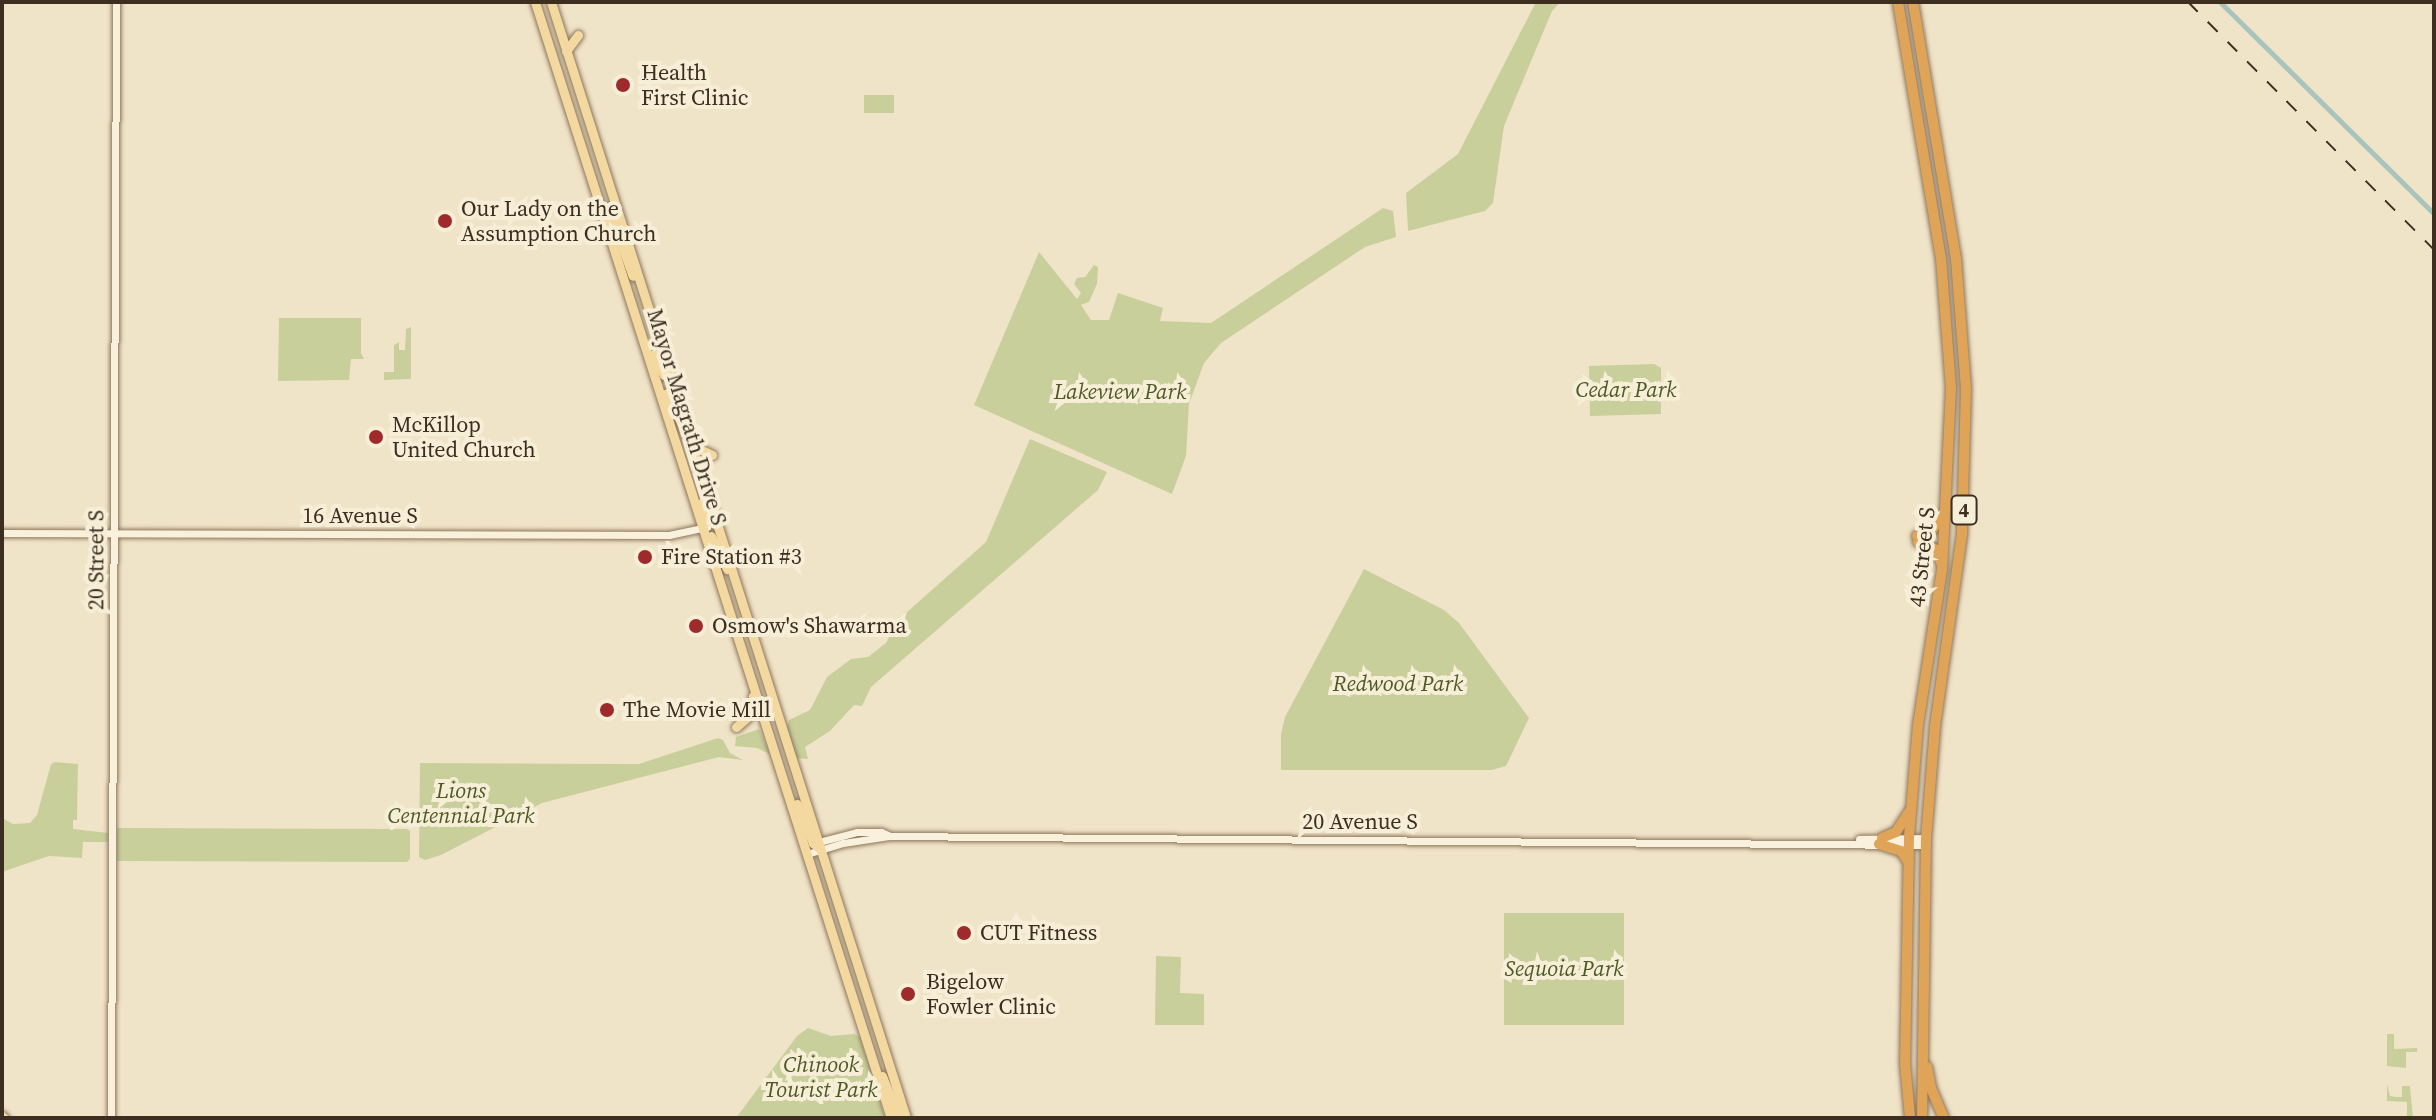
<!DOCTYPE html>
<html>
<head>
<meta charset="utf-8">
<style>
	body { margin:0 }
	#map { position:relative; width:2436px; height:1120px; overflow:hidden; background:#f0e4c8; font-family:"Source Serif 4",serif }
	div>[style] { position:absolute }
	.green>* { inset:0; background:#c9cf9b; transform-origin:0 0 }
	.canal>* { height:5px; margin:-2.5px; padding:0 2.5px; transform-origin:2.5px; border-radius:2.5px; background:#a9c4bc }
	.roads { filter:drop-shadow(0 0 2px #8d765c) drop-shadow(0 0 2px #8d765c) }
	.minor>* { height:7px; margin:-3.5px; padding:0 3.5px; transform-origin:3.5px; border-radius:3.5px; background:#faf1dc }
	.major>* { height:9px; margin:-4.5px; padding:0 4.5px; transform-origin:4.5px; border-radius:4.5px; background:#f3d9a0 }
	.highway>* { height:10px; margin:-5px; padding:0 5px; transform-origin:5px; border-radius:5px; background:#e0a458 }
	.rail>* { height:2px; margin-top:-1px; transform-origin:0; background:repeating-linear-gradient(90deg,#3d2e20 0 14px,transparent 0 28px) }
	.dots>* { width:22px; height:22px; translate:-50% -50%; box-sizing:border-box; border:4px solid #f7eed8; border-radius:50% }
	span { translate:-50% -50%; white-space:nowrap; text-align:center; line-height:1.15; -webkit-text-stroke:8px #f7eed8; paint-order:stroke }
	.shield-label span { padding:2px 6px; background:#f7eed8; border:2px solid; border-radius:6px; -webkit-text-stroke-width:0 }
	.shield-label { font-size:20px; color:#3d2e20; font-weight:700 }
	.poi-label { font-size:22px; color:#3d2e20 }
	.left { translate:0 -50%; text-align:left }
	.park-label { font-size:22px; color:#4d5a26; font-style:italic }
	.street-label { font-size:22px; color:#3d2e20 }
	.frame { position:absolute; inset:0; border:4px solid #3d2e20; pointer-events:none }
</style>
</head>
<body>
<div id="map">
	<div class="green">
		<div style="clip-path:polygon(1536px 2px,1560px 2px,1552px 11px,1504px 126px,1493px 203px,1485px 211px,1408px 231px,1406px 193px,1458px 154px)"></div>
		<div style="left:864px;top:95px;width:30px;height:18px"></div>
		<div style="clip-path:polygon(1383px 208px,1393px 211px,1396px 237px,1365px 247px,1221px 343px,1204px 363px,1189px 404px,1186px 456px,1172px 494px,974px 405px,1039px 252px,1077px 299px,1081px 293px,1074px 284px,1077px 278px,1085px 277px,1094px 265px,1098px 267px,1097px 284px,1089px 302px,1081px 305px,1091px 320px,1109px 320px,1118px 293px,1163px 308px,1160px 321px,1211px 323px)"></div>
		<div style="clip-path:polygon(279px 318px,361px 318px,361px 353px,364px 359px,351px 359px,349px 380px,278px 381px)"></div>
		<div style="clip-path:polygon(411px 327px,411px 379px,384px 380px,384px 372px,394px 372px,394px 345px,399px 342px,399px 350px,405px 350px,406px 329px)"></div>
		<div style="clip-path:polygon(1654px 364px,1661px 368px,1661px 414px,1590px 416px,1589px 366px)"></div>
		<div style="clip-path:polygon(1030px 439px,1107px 472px,1098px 490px,871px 687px,862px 706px,854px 705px,830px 731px,805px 747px,808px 759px,796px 758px,787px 726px,789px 720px,810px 710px,827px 677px,851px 659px,868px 657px,886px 643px,897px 621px,986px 542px)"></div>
		<div style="clip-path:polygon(1364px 569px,1444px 610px,1459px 623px,1529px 718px,1506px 766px,1492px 770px,1281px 770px,1281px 734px,1285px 717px)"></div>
		<div style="clip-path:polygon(759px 729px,770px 754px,757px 748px,735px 746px,736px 737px)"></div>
		<div style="clip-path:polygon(718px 738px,723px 740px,730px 753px,743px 760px,719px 757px,542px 803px,441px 855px,425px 860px,419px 857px,420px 763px,639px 764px)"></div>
		<div style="clip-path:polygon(55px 762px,78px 764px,77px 820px,73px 820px,73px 829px,108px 833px,108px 842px,83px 842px,82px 858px,49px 856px,2px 872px,2px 818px,13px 824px,30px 823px,37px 815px,51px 764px)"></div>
		<div style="clip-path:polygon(117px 828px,407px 829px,410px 831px,410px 859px,407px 862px,117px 861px)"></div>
		<div style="left:1504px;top:913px;width:120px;height:112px"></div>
		<div style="clip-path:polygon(1156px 956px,1181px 957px,1180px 993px,1204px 994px,1204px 1025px,1155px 1025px)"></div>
		<div style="clip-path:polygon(808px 1028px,831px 1036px,854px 1034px,860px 1037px,885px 1118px,736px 1118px,797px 1036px)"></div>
		<div style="clip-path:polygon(2387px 1034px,2394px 1034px,2394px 1049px,2417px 1048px,2417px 1052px,2406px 1052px,2406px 1068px,2387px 1066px)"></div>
		<div style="clip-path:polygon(2387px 1084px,2390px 1096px,2396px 1097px,2402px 1097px,2402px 1086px,2410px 1086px,2413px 1118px,2407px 1118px,2407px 1102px,2387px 1101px)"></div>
	</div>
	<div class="canal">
		<div style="left:2220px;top:2px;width:301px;rotate:44.7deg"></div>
	</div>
	<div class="roads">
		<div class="minor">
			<div style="left:2px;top:533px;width:667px;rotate:0.17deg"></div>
			<div style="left:669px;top:535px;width:39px;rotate:-12deg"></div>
			<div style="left:1859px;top:839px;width:67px;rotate:-0.9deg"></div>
			<div style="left:815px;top:843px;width:43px;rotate:-14.7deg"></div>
			<div style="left:857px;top:832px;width:24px"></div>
			<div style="left:881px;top:832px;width:10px;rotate:24deg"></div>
			<div style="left:807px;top:854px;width:38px;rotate:-17deg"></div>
			<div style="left:843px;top:843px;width:48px;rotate:-8.5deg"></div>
			<div style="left:890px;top:836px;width:1036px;rotate:0.5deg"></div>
			<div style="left:111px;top:1118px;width:1116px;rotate:-89.74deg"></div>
		</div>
		<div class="major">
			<div style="left:535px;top:2px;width:1171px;rotate:72.31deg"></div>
			<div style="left:551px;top:2px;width:1171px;rotate:72.35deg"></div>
			<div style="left:566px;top:51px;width:20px;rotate:-53deg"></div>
			<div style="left:608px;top:208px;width:29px;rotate:70deg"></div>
			<div style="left:618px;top:235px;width:12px;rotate:35deg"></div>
			<div style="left:613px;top:237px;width:8px;rotate:30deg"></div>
			<div style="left:620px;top:241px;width:37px;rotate:70deg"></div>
			<div style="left:654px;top:354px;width:23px;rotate:65deg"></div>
			<div style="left:664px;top:375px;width:10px;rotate:24deg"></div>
			<div style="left:667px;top:393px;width:49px;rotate:64.5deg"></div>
			<div style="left:693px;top:446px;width:21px;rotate:25deg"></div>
			<div style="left:701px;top:503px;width:19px;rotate:72deg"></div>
			<div style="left:707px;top:521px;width:10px;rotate:17deg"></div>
			<div style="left:711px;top:536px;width:37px;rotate:64deg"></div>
			<div style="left:736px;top:727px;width:21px;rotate:-41deg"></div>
			<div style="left:752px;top:713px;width:17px;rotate:-87deg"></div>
			<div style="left:797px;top:804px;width:42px;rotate:67.7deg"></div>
			<div style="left:813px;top:843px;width:8px;rotate:40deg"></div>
			<div style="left:882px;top:1076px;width:45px;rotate:68deg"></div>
			<div style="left:2px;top:1116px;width:3px;rotate:45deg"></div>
		</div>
		<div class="highway">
			<div style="left:1898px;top:2px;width:260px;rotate:80.5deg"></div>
			<div style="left:1941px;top:258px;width:130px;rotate:85.6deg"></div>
			<div style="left:1951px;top:388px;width:182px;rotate:92.8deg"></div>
			<div style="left:1942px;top:570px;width:157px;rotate:98.8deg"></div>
			<div style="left:1918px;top:725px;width:113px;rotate:94.6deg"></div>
			<div style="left:1909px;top:838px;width:225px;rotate:91deg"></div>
			<div style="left:1905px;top:1063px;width:55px;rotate:84.8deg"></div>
			<div style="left:1913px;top:2px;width:261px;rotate:80.5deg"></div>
			<div style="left:1956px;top:259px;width:130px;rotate:85.6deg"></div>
			<div style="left:1966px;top:389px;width:145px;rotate:91.6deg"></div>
			<div style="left:1962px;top:534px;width:195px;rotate:98deg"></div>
			<div style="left:1935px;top:727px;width:111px;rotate:94.6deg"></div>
			<div style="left:1926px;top:838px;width:280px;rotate:90.8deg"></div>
			<div style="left:1917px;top:536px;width:16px;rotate:-22deg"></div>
			<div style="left:1932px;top:530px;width:22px;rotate:-56deg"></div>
			<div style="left:1918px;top:542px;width:21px;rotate:23deg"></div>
			<div style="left:1937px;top:550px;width:13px;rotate:72deg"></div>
			<div style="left:1882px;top:838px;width:15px;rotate:-23deg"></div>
			<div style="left:1896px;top:832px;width:24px;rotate:-57deg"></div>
			<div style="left:1879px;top:844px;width:23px;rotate:18deg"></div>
			<div style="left:1901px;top:851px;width:14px;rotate:56deg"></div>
			<div style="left:1927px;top:1067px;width:21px;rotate:79deg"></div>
			<div style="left:1931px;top:1088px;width:33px;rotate:67deg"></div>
		</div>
	</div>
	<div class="rail">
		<div style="left:2188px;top:2px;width:349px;rotate:45.2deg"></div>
	</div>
	<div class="dots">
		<div style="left:623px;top:85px;background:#9e2a2b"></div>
		<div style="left:445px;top:221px;background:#9e2a2b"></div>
		<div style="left:376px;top:437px;background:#9e2a2b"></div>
		<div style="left:645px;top:557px;background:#9e2a2b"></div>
		<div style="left:696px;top:626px;background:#9e2a2b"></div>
		<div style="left:607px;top:710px;background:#9e2a2b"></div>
		<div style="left:964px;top:933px;background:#9e2a2b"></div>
		<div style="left:908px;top:994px;background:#9e2a2b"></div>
	</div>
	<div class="shield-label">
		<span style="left:1964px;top:510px">4</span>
	</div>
	<div class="poi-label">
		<span class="left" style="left:641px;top:85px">Health<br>First Clinic</span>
		<span class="left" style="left:461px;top:221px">Our Lady on the<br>Assumption Church</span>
		<span class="left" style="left:392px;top:437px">McKillop<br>United Church</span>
		<span class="left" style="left:661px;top:557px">Fire Station #3</span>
		<span class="left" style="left:712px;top:626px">Osmow's Shawarma</span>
		<span class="left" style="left:623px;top:710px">The Movie Mill</span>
		<span class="left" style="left:980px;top:933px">CUT Fitness</span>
		<span class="left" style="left:926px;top:994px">Bigelow<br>Fowler Clinic</span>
	</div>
	<div class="park-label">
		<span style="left:1626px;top:390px">Cedar Park</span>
		<span style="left:1120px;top:392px">Lakeview Park</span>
		<span style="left:1398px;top:684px">Redwood Park</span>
		<span style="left:461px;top:803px">Lions<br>Centennial Park</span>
		<span style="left:1564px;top:969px">Sequoia Park</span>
		<span style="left:821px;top:1077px">Chinook<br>Tourist Park</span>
	</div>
	<div class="street-label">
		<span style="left:687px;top:417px;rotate:73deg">Mayor Magrath Drive S</span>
		<span style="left:360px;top:516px">16 Avenue S</span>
		<span style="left:1922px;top:557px;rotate:-84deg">43 Street S</span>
		<span style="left:96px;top:560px;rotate:-90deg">20 Street S</span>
		<span style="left:1360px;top:822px">20 Avenue S</span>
	</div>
	<div class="frame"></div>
</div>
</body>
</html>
